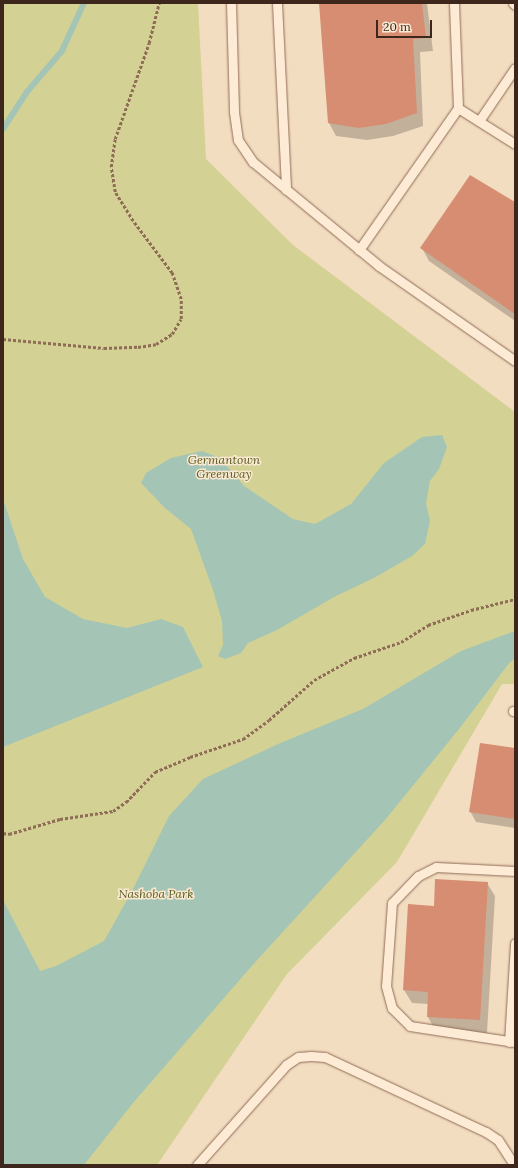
<!DOCTYPE html>
<html>
<head>
<meta charset="utf-8">
<style>
	body { margin:0 }
	#map { position:relative; width:518px; height:1168px; overflow:hidden; background:#f3ddc1; font-family:Lora,serif }
	div>[style] { position:absolute }
	.green>* { inset:0; background:#d3d193 }
	.water>* { inset:0; background:#a4c5b6 }
	.shadow>* { inset:0; background:#0003 }
	.stream>* { height:5.5px; margin:-2.75px; padding:0 2.75px; transform-origin:2.75px; border-radius:2.75px; background:#a4c5b6 }
	.building>* { inset:0; background:#d68d72 }
	.path>* { height:2.5px; margin-top:-1.25px; transform-origin:0; background:repeating-linear-gradient(90deg,#8f6c56 0 3px,transparent 0 5px) }
	.roads { filter:drop-shadow(0 0 1px #8f6c56) drop-shadow(0 0 1px #8f6c56) }
	.service>* { height:9px; margin:-4.5px; padding:0 4.5px; transform-origin:4.5px; border-radius:4.5px; background:#fdebd5 }
	span { translate:-50% -50%; white-space:nowrap; text-align:center; line-height:1.15; -webkit-text-stroke:3px #fae8d1; paint-order:stroke }
	.park-label { font-size:12px; color:#565c20; font-style:italic }
	.frame { position:absolute; inset:0; border:4px solid #3d271c; pointer-events:none }
	.scale { position:absolute; left:376px; top:20px; width:56px; height:18px; box-sizing:border-box; border:2px solid #3d271c; border-top:0; padding-left:5px; font-size:12px; line-height:14px; white-space:nowrap; color:#3d271c; -webkit-text-stroke:3px #fae8d1; paint-order:stroke }
</style>
</head>
<body>
<div id="map">
	<div class="green">
		<div style="clip-path:polygon(3px 3px,198px 3px,206px 159px,293px 245px,515px 412px,515px 684px,502px 684px,397px 862px,287px 974px,157px 1165px,3px 1165px)"></div>
	</div>
	<div class="water">
		<div style="clip-path:polygon(442px 435px,447px 447px,439px 469px,430px 481px,426px 503px,430px 521px,425px 544px,412px 556px,374px 578px,334px 597px,277px 630px,248px 643px,241px 653px,225px 659px,218px 656px,223px 645px,222px 621px,213px 590px,191px 529px,165px 508px,141px 483px,146px 473px,171px 458px,202px 451px,220px 458px,244px 486px,293px 519px,315px 524px,351px 504px,384px 463px,422px 437px)"></div>
		<div style="clip-path:polygon(3px 499px,23px 559px,45px 597px,83px 619px,127px 628px,161px 619px,183px 627px,203px 667px,3px 747px)"></div>
		<div style="clip-path:polygon(515px 631px,515px 659px,510px 662px,459px 729px,385px 820px,250px 968px,133px 1103px,84px 1165px,3px 1165px,3px 900px,40px 971px,56px 966px,104px 941px,132px 891px,169px 816px,203px 779px,278px 744px,363px 709px,461px 651px)"></div>
	</div>
	<div class="shadow">
		<div style="clip-path:polygon(320px 3px,427px 3px,433px 51px,420px 52px,423px 126px,393px 136px,367px 140px,336px 136px,329px 123px)"></div>
		<div style="clip-path:polygon(515px 203px,515px 321px,429px 261px,422px 248px)"></div>
		<div style="clip-path:polygon(515px 749px,515px 828px,476px 822px,470px 811px)"></div>
		<div style="clip-path:polygon(487px 883px,495px 896px,487px 1033px,435px 1030px,428px 1017px,429px 1004px,412px 1003px,404px 990px,435px 907px)"></div>
	</div>
	<div class="stream">
		<div style="left:3px;top:129px;width:44px;rotate:-57deg"></div>
		<div style="left:27px;top:92px;width:54px;rotate:-49.5deg"></div>
		<div style="left:62px;top:51px;width:53px;rotate:-65.4deg"></div>
	</div>
	<div class="building">
		<div style="clip-path:polygon(319px 3px,422px 3px,426px 38px,413px 39px,417px 113px,386px 124px,359px 128px,328px 123px)"></div>
		<div style="clip-path:polygon(470px 175px,515px 202px,515px 314px,420px 248px)"></div>
		<div style="clip-path:polygon(480px 743px,515px 748px,515px 819px,469px 812px)"></div>
		<div style="clip-path:polygon(435px 879px,488px 882px,480px 1020px,427px 1017px,428px 992px,403px 990px,408px 904px,434px 906px)"></div>
	</div>
	<div class="path">
		<div style="left:3px;top:339px;width:101px;rotate:5.1deg"></div>
		<div style="left:104px;top:348px;width:34px;rotate:-2deg"></div>
		<div style="left:138px;top:347px;width:18px;rotate:-9deg"></div>
		<div style="left:156px;top:344px;width:19px;rotate:-32deg"></div>
		<div style="left:172px;top:334px;width:17px;rotate:-59deg"></div>
		<div style="left:181px;top:319px;width:20px;rotate:-90deg"></div>
		<div style="left:181px;top:299px;width:28px;rotate:-109deg"></div>
		<div style="left:172px;top:273px;width:65px;rotate:-126.9deg"></div>
		<div style="left:133px;top:221px;width:34px;rotate:-122deg"></div>
		<div style="left:115px;top:192px;width:25px;rotate:-99deg"></div>
		<div style="left:111px;top:167px;width:28px;rotate:-82deg"></div>
		<div style="left:115px;top:139px;width:102px;rotate:-70.5deg"></div>
		<div style="left:149px;top:43px;width:41px;rotate:-76deg"></div>
		<div style="left:3px;top:833px;width:6px;rotate:9deg"></div>
		<div style="left:9px;top:834px;width:53px;rotate:-16.4deg"></div>
		<div style="left:60px;top:819px;width:54px;rotate:-8.6deg"></div>
		<div style="left:113px;top:811px;width:16px;rotate:-35deg"></div>
		<div style="left:126px;top:802px;width:42px;rotate:-46deg"></div>
		<div style="left:155px;top:772px;width:38px;rotate:-23deg"></div>
		<div style="left:190px;top:757px;width:56px;rotate:-18.8deg"></div>
		<div style="left:243px;top:739px;width:32px;rotate:-36deg"></div>
		<div style="left:269px;top:720px;width:60px;rotate:-41.6deg"></div>
		<div style="left:314px;top:680px;width:46px;rotate:-28.8deg"></div>
		<div style="left:354px;top:658px;width:50px;rotate:-18.8deg"></div>
		<div style="left:401px;top:642px;width:32px;rotate:-32deg"></div>
		<div style="left:428px;top:625px;width:46px;rotate:-19.2deg"></div>
		<div style="left:471px;top:610px;width:45px;rotate:-14deg"></div>
	</div>
	<div class="roads">
		<div class="service">
			<div style="left:231px;top:3px;width:109px;rotate:88.4deg"></div>
			<div style="left:234px;top:112px;width:28px;rotate:82deg"></div>
			<div style="left:238px;top:140px;width:27px;rotate:56deg"></div>
			<div style="left:253px;top:162px;width:163px;rotate:39.5deg"></div>
			<div style="left:379px;top:266px;width:166px;rotate:34.9deg"></div>
			<div style="left:277px;top:3px;width:187px;rotate:87.2deg"></div>
			<div style="left:513px;top:3px;width:3px;rotate:45deg"></div>
			<div style="left:458px;top:108px;width:67px;rotate:32.3deg"></div>
			<div style="left:479px;top:121px;width:64px;rotate:-55.8deg"></div>
			<div style="left:359px;top:250px;width:173px;rotate:-55.1deg"></div>
			<div style="left:458px;top:108px;width:105px;rotate:-92.2deg"></div>
			<div style="left:513px;top:711px;width:2px"></div>
			<div style="left:515px;top:871px;width:79px;rotate:-177.1deg"></div>
			<div style="left:436px;top:867px;width:20px;rotate:153deg"></div>
			<div style="left:418px;top:876px;width:37px;rotate:134deg"></div>
			<div style="left:392px;top:903px;width:83px;rotate:94.1deg"></div>
			<div style="left:386px;top:986px;width:23px;rotate:75deg"></div>
			<div style="left:392px;top:1008px;width:25px;rotate:45deg"></div>
			<div style="left:410px;top:1026px;width:106px;rotate:8.7deg"></div>
			<div style="left:509px;top:1042px;width:99px;rotate:-86.5deg"></div>
			<div style="left:197px;top:1165px;width:134px;rotate:-48.3deg"></div>
			<div style="left:286px;top:1065px;width:14px;rotate:-34deg"></div>
			<div style="left:298px;top:1057px;width:13px;rotate:-4deg"></div>
			<div style="left:311px;top:1056px;width:14px;rotate:4deg"></div>
			<div style="left:325px;top:1057px;width:178px;rotate:25deg"></div>
			<div style="left:486px;top:1132px;width:14px;rotate:34deg"></div>
			<div style="left:498px;top:1140px;width:30px;rotate:57deg"></div>
		</div>
	</div>
	<div class="park-label">
		<span style="left:224px;top:467px">Germantown<br>Greenway</span>
		<span style="left:156px;top:894px">Nashoba Park</span>
	</div>
	<div class="frame"></div>
	<div class="scale">20 m</div>
</div>
</body>
</html>
